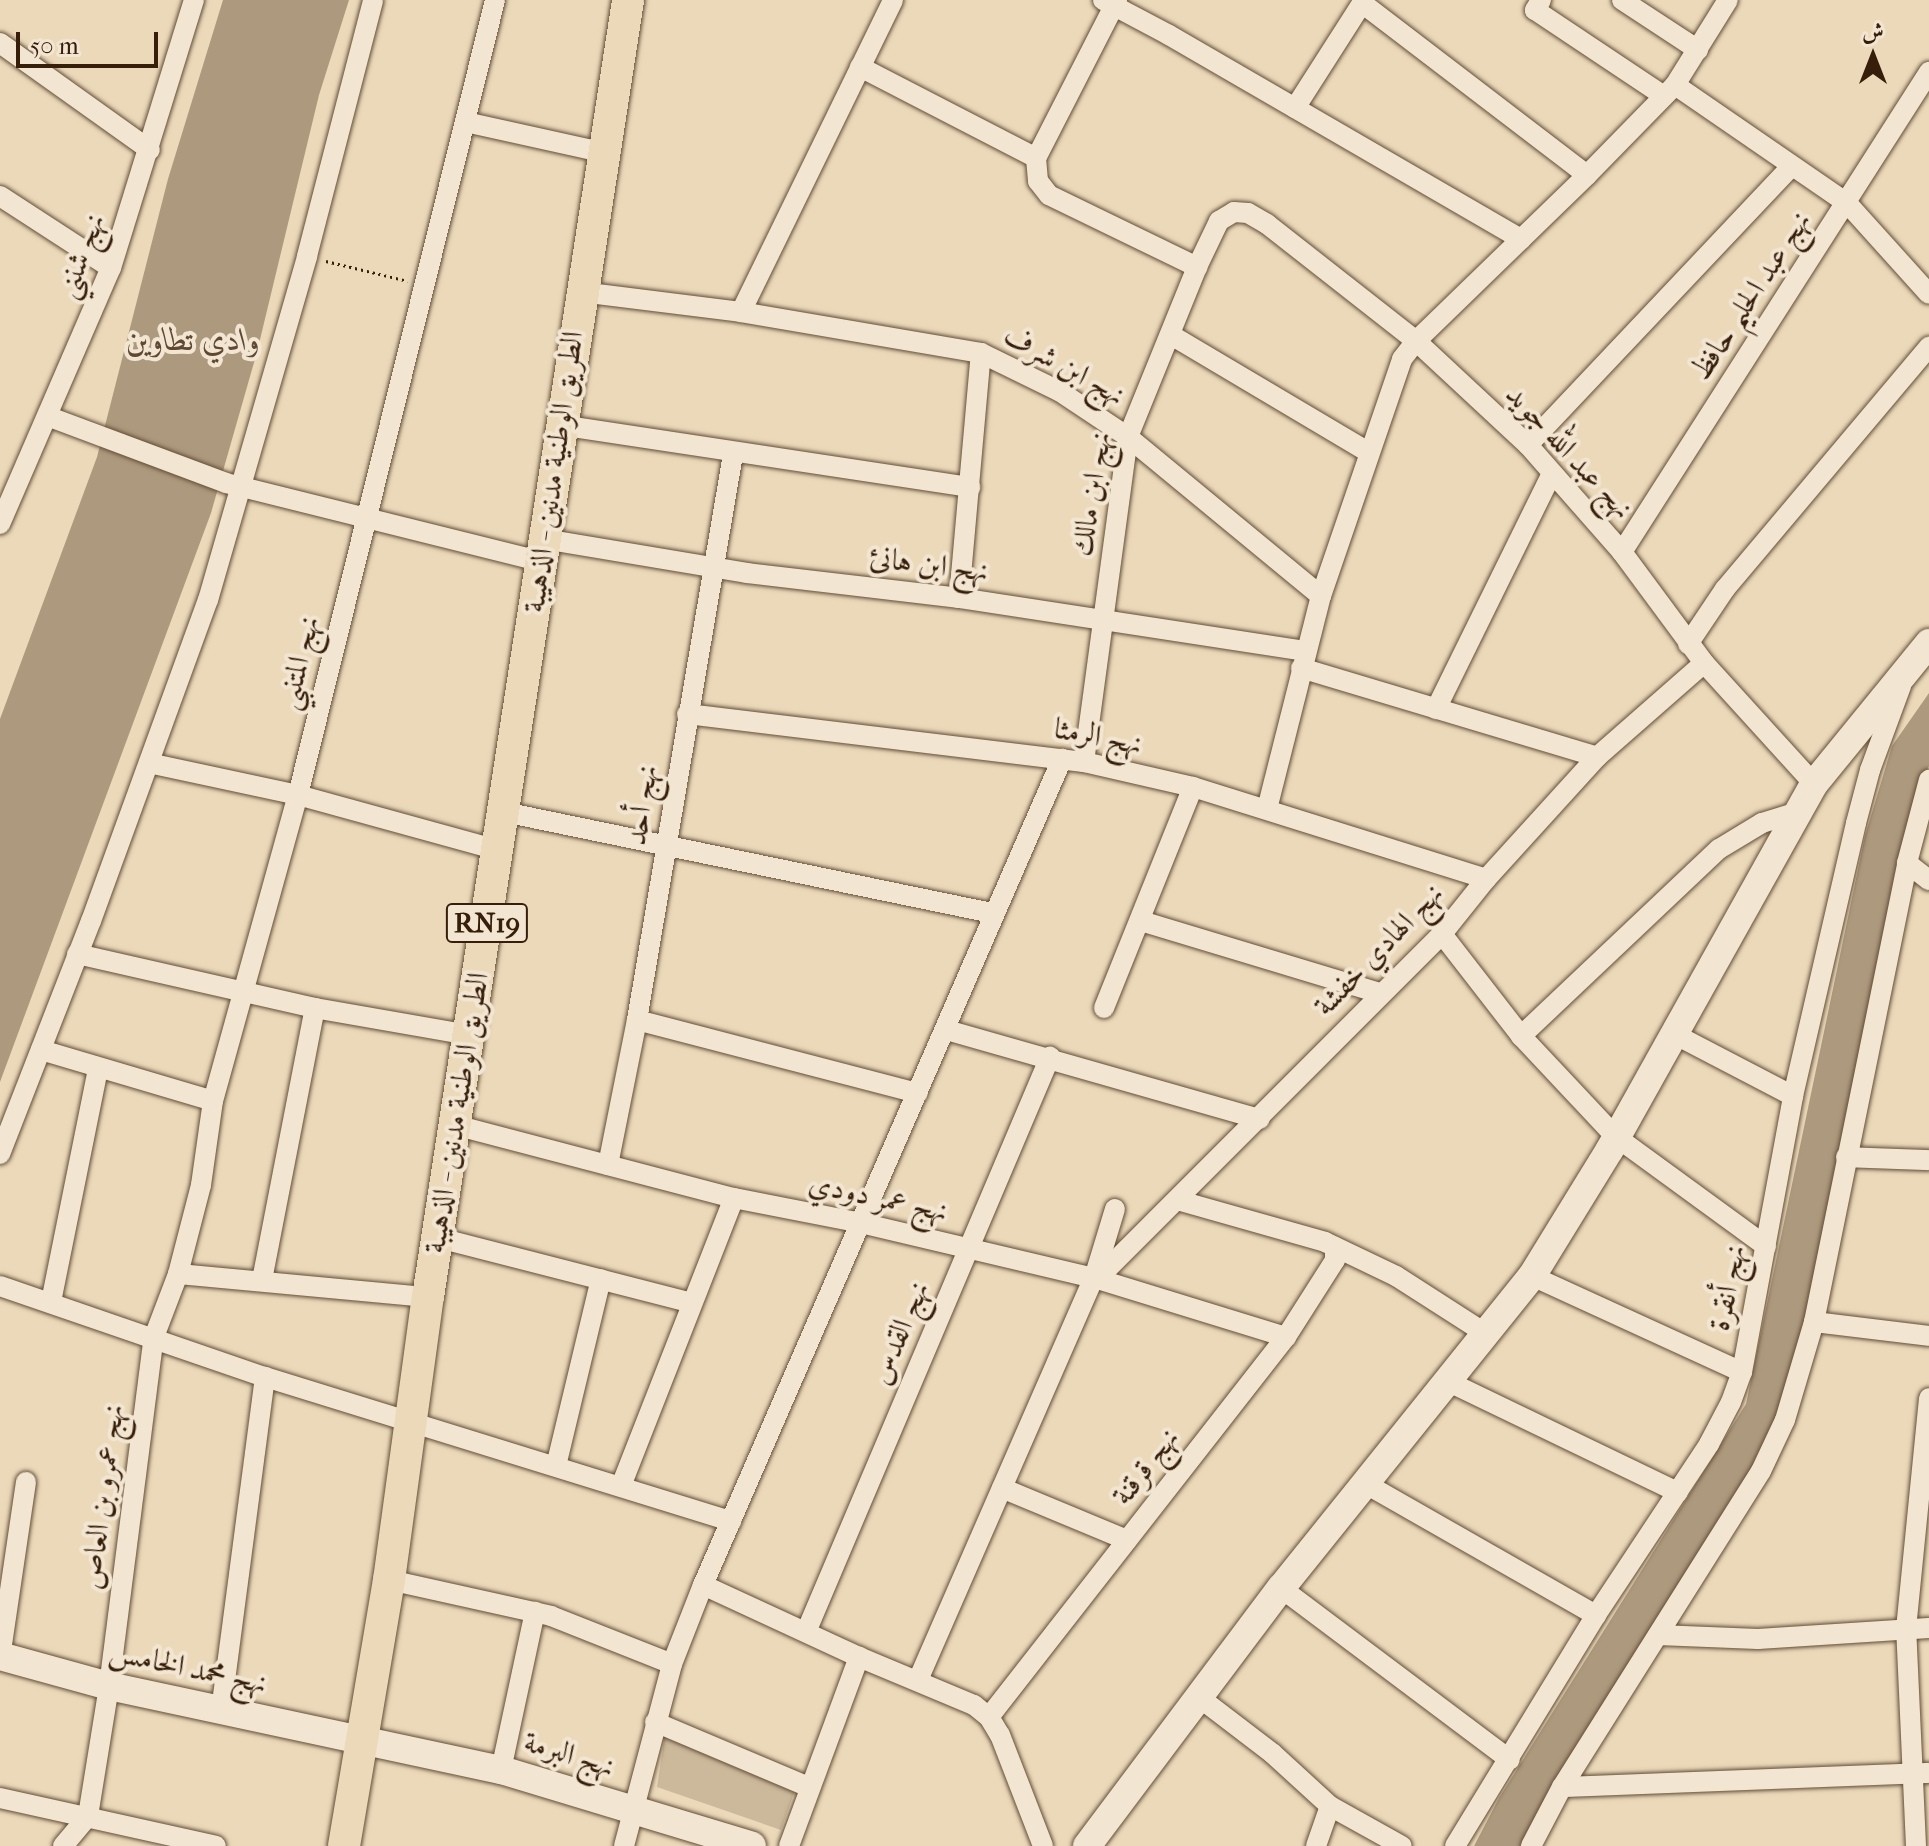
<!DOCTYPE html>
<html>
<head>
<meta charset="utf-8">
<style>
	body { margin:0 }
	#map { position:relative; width:1929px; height:1846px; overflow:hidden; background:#ebd9ba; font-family:"IM FELL French Canon",Amiri,serif }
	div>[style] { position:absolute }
	.green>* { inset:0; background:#ccb99c }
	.water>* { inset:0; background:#ad997e }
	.path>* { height:3px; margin-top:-1.5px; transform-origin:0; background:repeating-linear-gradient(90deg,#361e0a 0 2px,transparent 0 6px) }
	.roads { filter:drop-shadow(0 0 2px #634d36) drop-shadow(0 0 2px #634d36) }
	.street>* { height:20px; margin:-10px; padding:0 10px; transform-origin:10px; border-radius:10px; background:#f2e6d2 }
	.secondary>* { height:28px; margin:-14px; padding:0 14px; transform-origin:14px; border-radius:14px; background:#f2e6d2 }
	.primary>* { height:32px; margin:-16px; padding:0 16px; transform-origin:16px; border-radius:16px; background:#ebd9ba }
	span { translate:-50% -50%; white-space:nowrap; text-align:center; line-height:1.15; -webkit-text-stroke:8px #f2e6d2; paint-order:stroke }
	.shield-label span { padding:2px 6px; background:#f2e6d2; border:2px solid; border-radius:6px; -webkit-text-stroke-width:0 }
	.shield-label { font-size:28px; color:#361e0a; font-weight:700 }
	.street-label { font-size:30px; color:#361e0a }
	.water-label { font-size:32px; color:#604933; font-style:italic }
	.north { position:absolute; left:1833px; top:16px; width:80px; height:80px; -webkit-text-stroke:6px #f2e6d2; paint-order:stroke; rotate:0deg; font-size:22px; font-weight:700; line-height:32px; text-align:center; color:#361e0a }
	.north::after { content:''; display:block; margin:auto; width:28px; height:36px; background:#361e0a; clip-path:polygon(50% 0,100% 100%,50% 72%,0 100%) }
	.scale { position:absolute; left:16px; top:32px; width:142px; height:36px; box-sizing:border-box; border:4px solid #361e0a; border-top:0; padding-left:10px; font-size:24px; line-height:28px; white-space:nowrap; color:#361e0a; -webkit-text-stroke:6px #f2e6d2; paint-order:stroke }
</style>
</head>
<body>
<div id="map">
	<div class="green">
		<div style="clip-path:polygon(665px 1734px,795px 1790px,781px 1830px,657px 1787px)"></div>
	</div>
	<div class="water">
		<div style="clip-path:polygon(223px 0,349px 0,319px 95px,257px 352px,211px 513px,0 1082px,0 719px,97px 457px,168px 179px)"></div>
		<div style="clip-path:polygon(1929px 693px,1929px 766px,1921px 782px,1796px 1368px,1768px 1450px,1553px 1786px,1520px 1846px,1474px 1846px,1499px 1798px,1746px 1404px,1865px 836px,1892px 746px)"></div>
	</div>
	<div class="path">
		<div style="left:326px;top:261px;width:84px;rotate:13.7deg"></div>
	</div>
	<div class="roads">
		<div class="street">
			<div style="left:1103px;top:0;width:75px;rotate:27.9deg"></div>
			<div style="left:1169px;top:35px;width:407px;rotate:30.1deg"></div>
			<div style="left:1117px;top:0;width:178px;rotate:117.1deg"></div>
			<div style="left:1036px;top:158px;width:23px;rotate:85deg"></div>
			<div style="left:1038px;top:181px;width:18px;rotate:52deg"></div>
			<div style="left:1049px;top:195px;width:165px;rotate:25.9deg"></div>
			<div style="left:1541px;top:0;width:12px;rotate:121deg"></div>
			<div style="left:1535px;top:10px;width:155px;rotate:33.7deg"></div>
			<div style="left:1622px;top:0;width:91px;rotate:33.3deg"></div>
			<div style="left:1362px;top:3px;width:283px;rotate:37.4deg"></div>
			<div style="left:0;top:43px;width:184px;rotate:35.5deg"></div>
			<div style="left:860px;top:67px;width:198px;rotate:27.3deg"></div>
			<div style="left:1675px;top:85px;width:209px;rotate:34.5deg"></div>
			<div style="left:1847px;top:203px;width:122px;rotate:48deg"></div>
			<div style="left:1295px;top:108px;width:128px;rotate:-57.4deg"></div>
			<div style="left:465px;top:122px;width:140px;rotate:12.4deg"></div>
			<div style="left:0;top:196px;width:132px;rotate:33deg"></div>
			<div style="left:581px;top:292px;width:161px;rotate:7.1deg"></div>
			<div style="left:741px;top:312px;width:243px;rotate:9.7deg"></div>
			<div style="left:981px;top:353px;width:87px;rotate:26deg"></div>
			<div style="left:1059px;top:391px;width:83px;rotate:33.7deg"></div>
			<div style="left:1128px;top:437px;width:250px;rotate:39.5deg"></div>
			<div style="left:741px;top:312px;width:347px;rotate:-64deg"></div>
			<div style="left:1171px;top:335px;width:229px;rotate:30.7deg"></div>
			<div style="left:47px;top:416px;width:191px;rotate:20.5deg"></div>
			<div style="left:226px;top:483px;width:324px;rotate:14deg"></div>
			<div style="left:560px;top:425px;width:415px;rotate:8.6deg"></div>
			<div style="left:1528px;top:445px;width:384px;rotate:-46.6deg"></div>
			<div style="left:0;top:524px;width:279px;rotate:-66.6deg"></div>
			<div style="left:111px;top:268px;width:281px;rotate:-72.8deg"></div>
			<div style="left:544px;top:539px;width:206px;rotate:9.5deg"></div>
			<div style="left:747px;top:573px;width:213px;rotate:6.7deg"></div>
			<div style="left:959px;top:598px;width:351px;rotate:8.7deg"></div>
			<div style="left:1622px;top:552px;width:570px;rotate:-57.4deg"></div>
			<div style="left:959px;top:598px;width:246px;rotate:-84.9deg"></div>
			<div style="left:1688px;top:644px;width:66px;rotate:-56.1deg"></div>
			<div style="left:1725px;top:589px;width:317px;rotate:-49.9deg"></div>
			<div style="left:1301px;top:668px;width:309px;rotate:16.7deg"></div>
			<div style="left:1436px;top:709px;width:261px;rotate:-63.8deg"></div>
			<div style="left:687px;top:714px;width:400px;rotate:6.9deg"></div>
			<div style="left:1084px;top:762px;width:112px;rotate:12.9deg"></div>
			<div style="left:1193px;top:787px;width:307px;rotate:17.4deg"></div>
			<div style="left:1084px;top:762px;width:328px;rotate:-82.3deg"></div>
			<div style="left:1128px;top:437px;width:183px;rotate:-67.9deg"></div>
			<div style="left:1197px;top:267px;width:51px;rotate:-64.4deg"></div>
			<div style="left:1219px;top:221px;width:17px;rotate:-31deg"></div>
			<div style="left:1234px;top:212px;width:14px;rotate:4deg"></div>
			<div style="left:1248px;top:213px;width:22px;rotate:30deg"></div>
			<div style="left:1267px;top:224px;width:189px;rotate:38.1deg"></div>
			<div style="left:1416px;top:341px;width:153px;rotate:42.9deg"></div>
			<div style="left:1528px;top:445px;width:142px;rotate:48.7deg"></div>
			<div style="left:1622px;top:552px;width:138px;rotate:53.5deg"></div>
			<div style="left:1704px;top:663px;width:164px;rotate:47.7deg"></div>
			<div style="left:149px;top:763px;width:152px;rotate:12.1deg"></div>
			<div style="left:298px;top:795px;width:207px;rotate:15.4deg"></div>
			<div style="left:1267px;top:809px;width:220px;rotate:-75.8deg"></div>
			<div style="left:1321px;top:596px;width:250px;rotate:-71.1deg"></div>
			<div style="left:1402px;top:359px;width:23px;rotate:-52deg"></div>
			<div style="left:1416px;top:341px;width:238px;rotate:-44.1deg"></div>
			<div style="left:1587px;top:175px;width:126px;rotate:-45.6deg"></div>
			<div style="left:1675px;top:85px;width:100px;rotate:-58.1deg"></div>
			<div style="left:504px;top:812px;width:499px;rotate:11.7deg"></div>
			<div style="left:1907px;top:863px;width:28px;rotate:38deg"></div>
			<div style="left:1141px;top:921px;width:249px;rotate:16.8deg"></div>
			<div style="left:1442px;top:934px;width:129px;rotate:52.2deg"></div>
			<div style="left:1521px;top:1036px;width:137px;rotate:46.8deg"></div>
			<div style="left:1615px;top:1136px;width:187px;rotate:36.1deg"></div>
			<div style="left:77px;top:954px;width:244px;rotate:12.8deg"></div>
			<div style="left:315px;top:1008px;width:156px;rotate:9.9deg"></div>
			<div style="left:1104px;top:1008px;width:238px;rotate:-68.1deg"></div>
			<div style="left:637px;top:1020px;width:290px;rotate:14.6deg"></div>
			<div style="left:947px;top:1030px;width:325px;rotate:15.9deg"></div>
			<div style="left:1676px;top:1035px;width:132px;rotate:27.5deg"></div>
			<div style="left:1521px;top:1036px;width:272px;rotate:-43.4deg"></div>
			<div style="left:1719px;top:849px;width:50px;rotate:-31.2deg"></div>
			<div style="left:1762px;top:823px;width:38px;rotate:-17deg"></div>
			<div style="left:41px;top:1050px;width:179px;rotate:16.5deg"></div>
			<div style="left:455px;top:1125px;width:288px;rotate:14.7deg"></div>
			<div style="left:734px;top:1198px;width:129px;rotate:11.1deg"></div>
			<div style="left:861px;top:1223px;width:239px;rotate:13.3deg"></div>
			<div style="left:1094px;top:1278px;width:201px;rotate:17.1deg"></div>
			<div style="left:0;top:1154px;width:250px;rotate:-68.7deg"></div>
			<div style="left:91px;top:921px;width:342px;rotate:-70deg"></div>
			<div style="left:208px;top:600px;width:358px;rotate:-73.9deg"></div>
			<div style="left:307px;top:256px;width:264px;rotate:-75.5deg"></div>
			<div style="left:1846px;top:1157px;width:83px;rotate:2.1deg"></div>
			<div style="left:608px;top:1165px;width:148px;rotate:-78.7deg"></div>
			<div style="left:637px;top:1020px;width:574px;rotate:-80.37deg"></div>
			<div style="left:1177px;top:1200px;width:154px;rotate:15.8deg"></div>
			<div style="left:1325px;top:1242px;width:79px;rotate:25.6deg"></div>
			<div style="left:1396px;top:1276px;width:109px;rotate:32.7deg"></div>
			<div style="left:439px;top:1238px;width:261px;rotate:14.4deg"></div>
			<div style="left:178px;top:1274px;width:251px;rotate:5.3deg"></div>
			<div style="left:1532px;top:1276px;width:231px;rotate:24.6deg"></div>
			<div style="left:1097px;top:1279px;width:488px;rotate:-45deg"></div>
			<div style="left:1442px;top:934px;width:70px;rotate:-51.3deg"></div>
			<div style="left:1486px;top:879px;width:165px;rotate:-47.7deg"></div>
			<div style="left:1597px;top:757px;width:142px;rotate:-41.3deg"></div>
			<div style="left:262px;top:1280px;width:277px;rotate:-79deg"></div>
			<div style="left:0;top:1286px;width:280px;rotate:19deg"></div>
			<div style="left:265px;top:1377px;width:488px;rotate:17.2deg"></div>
			<div style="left:51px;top:1302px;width:239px;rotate:-78.6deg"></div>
			<div style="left:1814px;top:1322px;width:116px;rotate:6.9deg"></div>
			<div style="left:1449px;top:1382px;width:254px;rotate:25.7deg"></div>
			<div style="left:556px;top:1466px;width:192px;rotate:-76.5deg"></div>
			<div style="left:1366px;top:1484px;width:265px;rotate:29.7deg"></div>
			<div style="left:621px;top:1486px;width:309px;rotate:-68.6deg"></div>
			<div style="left:1002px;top:1488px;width:135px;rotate:22.6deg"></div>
			<div style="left:389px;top:1580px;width:166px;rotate:12.5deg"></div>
			<div style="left:551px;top:1616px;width:130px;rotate:21.6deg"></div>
			<div style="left:703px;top:1585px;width:172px;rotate:24.8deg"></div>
			<div style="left:859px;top:1657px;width:125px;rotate:22.7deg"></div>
			<div style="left:974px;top:1705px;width:19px;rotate:39deg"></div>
			<div style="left:989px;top:1717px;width:21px;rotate:59deg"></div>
			<div style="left:1000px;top:1735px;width:119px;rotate:68.8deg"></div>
			<div style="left:1281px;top:1588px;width:286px;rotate:36.9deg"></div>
			<div style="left:806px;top:1632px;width:625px;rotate:-67.01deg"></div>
			<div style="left:1658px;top:1635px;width:100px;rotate:2.3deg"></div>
			<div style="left:1758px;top:1639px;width:171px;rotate:-3.7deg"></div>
			<div style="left:0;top:1658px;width:178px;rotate:-81.6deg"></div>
			<div style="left:918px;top:1680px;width:439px;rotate:-66.4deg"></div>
			<div style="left:1094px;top:1278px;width:72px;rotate:-73.1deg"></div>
			<div style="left:1200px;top:1698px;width:91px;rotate:37.4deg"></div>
			<div style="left:1272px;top:1753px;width:79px;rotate:42.4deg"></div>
			<div style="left:1330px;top:1806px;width:82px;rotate:29.1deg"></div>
			<div style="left:221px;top:1711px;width:337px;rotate:-82.5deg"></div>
			<div style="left:989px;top:1717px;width:482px;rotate:-52deg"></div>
			<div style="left:1286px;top:1337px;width:91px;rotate:-57.5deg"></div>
			<div style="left:1335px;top:1260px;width:13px;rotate:-90deg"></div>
			<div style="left:655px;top:1722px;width:167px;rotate:22.9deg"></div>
			<div style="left:501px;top:1770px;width:162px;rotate:-77.9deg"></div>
			<div style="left:1562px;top:1787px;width:367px;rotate:-2.2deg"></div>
			<div style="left:0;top:1798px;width:221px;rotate:12.5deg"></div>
			<div style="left:63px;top:1846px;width:39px;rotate:-50deg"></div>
			<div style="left:88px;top:1816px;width:132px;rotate:-80.8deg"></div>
			<div style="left:109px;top:1686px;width:352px;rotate:-82.7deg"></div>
			<div style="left:154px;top:1337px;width:67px;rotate:-69.1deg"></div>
			<div style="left:178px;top:1274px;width:92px;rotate:-75.5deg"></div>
			<div style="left:201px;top:1185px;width:85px;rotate:-81.9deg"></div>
			<div style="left:213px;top:1101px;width:318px;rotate:-74.5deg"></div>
			<div style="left:298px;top:795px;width:819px;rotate:-76.08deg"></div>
			<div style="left:624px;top:1846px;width:188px;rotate:-75.2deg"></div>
			<div style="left:672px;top:1664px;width:85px;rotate:-68.6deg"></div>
			<div style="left:703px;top:1585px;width:901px;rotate:-66.51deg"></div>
			<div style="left:789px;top:1846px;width:202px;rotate:-69.7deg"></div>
			<div style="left:1316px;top:1846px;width:42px;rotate:-70.7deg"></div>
			<div style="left:1455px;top:1846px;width:271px;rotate:-58.6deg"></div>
			<div style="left:1596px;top:1615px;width:205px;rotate:-56.5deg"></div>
			<div style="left:1709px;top:1444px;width:47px;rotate:-62.4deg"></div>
			<div style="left:1731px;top:1402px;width:32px;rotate:-70deg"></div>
			<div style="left:1742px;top:1372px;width:281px;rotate:-79.5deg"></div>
			<div style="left:1793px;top:1096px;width:280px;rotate:-77deg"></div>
			<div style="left:1856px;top:823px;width:55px;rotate:-75.2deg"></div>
			<div style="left:1870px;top:770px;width:90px;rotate:-69.7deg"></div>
			<div style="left:1531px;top:1846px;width:67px;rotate:-62.3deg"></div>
			<div style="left:1562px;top:1787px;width:373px;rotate:-57.8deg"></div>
			<div style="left:1761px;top:1471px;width:56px;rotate:-64.8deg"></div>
			<div style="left:1785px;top:1420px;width:102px;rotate:-73.5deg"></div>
			<div style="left:1814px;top:1322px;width:468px;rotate:-78.5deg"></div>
			<div style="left:1907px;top:863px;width:86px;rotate:-75.2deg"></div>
			<div style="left:1916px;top:1846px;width:217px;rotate:-92.6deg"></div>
			<div style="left:1906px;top:1629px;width:232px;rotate:-84.3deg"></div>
		</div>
		<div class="secondary">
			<div style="left:0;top:1656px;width:113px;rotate:15.4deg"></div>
			<div style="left:109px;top:1686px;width:401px;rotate:12.1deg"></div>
			<div style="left:501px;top:1770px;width:262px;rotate:16.8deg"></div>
			<div style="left:1087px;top:1846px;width:323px;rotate:-53.1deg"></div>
			<div style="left:1281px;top:1588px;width:400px;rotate:-51.2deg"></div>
			<div style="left:1532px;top:1276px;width:149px;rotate:-58.4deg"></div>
			<div style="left:1610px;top:1149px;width:418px;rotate:-60.8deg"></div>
			<div style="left:1814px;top:784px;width:182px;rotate:-50.8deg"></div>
		</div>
		<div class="primary">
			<div style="left:344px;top:1846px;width:270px;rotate:-80.4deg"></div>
			<div style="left:389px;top:1580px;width:286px;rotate:-82.2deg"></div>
			<div style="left:428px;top:1297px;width:1312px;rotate:-81.23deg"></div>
		</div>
	</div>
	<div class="shield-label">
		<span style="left:487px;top:923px">RN19</span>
	</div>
	<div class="street-label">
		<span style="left:81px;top:256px;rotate:-69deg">نهج شنني</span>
		<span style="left:1751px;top:296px;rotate:-57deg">نهج عبد الحليم حافظ</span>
		<span style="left:1064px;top:366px;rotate:29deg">نهج ابن شرف</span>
		<span style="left:1569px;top:452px;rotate:47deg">نهج عبد الله جويد</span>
		<span style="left:554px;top:472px;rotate:-82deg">الطريق الوطنية مدنين - الذهيبة</span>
		<span style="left:1092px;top:494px;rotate:-81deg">نهج ابن مالك</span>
		<span style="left:929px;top:565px;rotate:7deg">نهج ابن هانئ</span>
		<span style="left:299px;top:663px;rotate:-76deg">نهج المتنبي</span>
		<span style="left:1098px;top:737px;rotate:11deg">نهج الرمثا</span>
		<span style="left:642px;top:805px;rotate:-81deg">نهج أحد</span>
		<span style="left:1379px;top:950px;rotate:-46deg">نهج الهادي خفشة</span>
		<span style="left:457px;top:1113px;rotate:-81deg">الطريق الوطنية مدنين - الذهيبة</span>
		<span style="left:878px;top:1198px;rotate:12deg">نهج عمر دودي</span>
		<span style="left:1728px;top:1288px;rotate:-79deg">نهج أنقرة</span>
		<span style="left:900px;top:1333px;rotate:-67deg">نهج القدس</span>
		<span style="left:1146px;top:1467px;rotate:-52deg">نهج قرقنة</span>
		<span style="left:103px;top:1497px;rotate:-83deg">نهج عمرو بن العاص</span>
		<span style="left:188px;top:1668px;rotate:12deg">نهج محمد الخامس</span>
		<span style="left:569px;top:1755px;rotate:17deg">نهج البرمة</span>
	</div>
	<div class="water-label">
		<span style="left:193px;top:340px">وادي تطاوين</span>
	</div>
	<div class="north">ش</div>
	<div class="scale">50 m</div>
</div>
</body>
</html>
